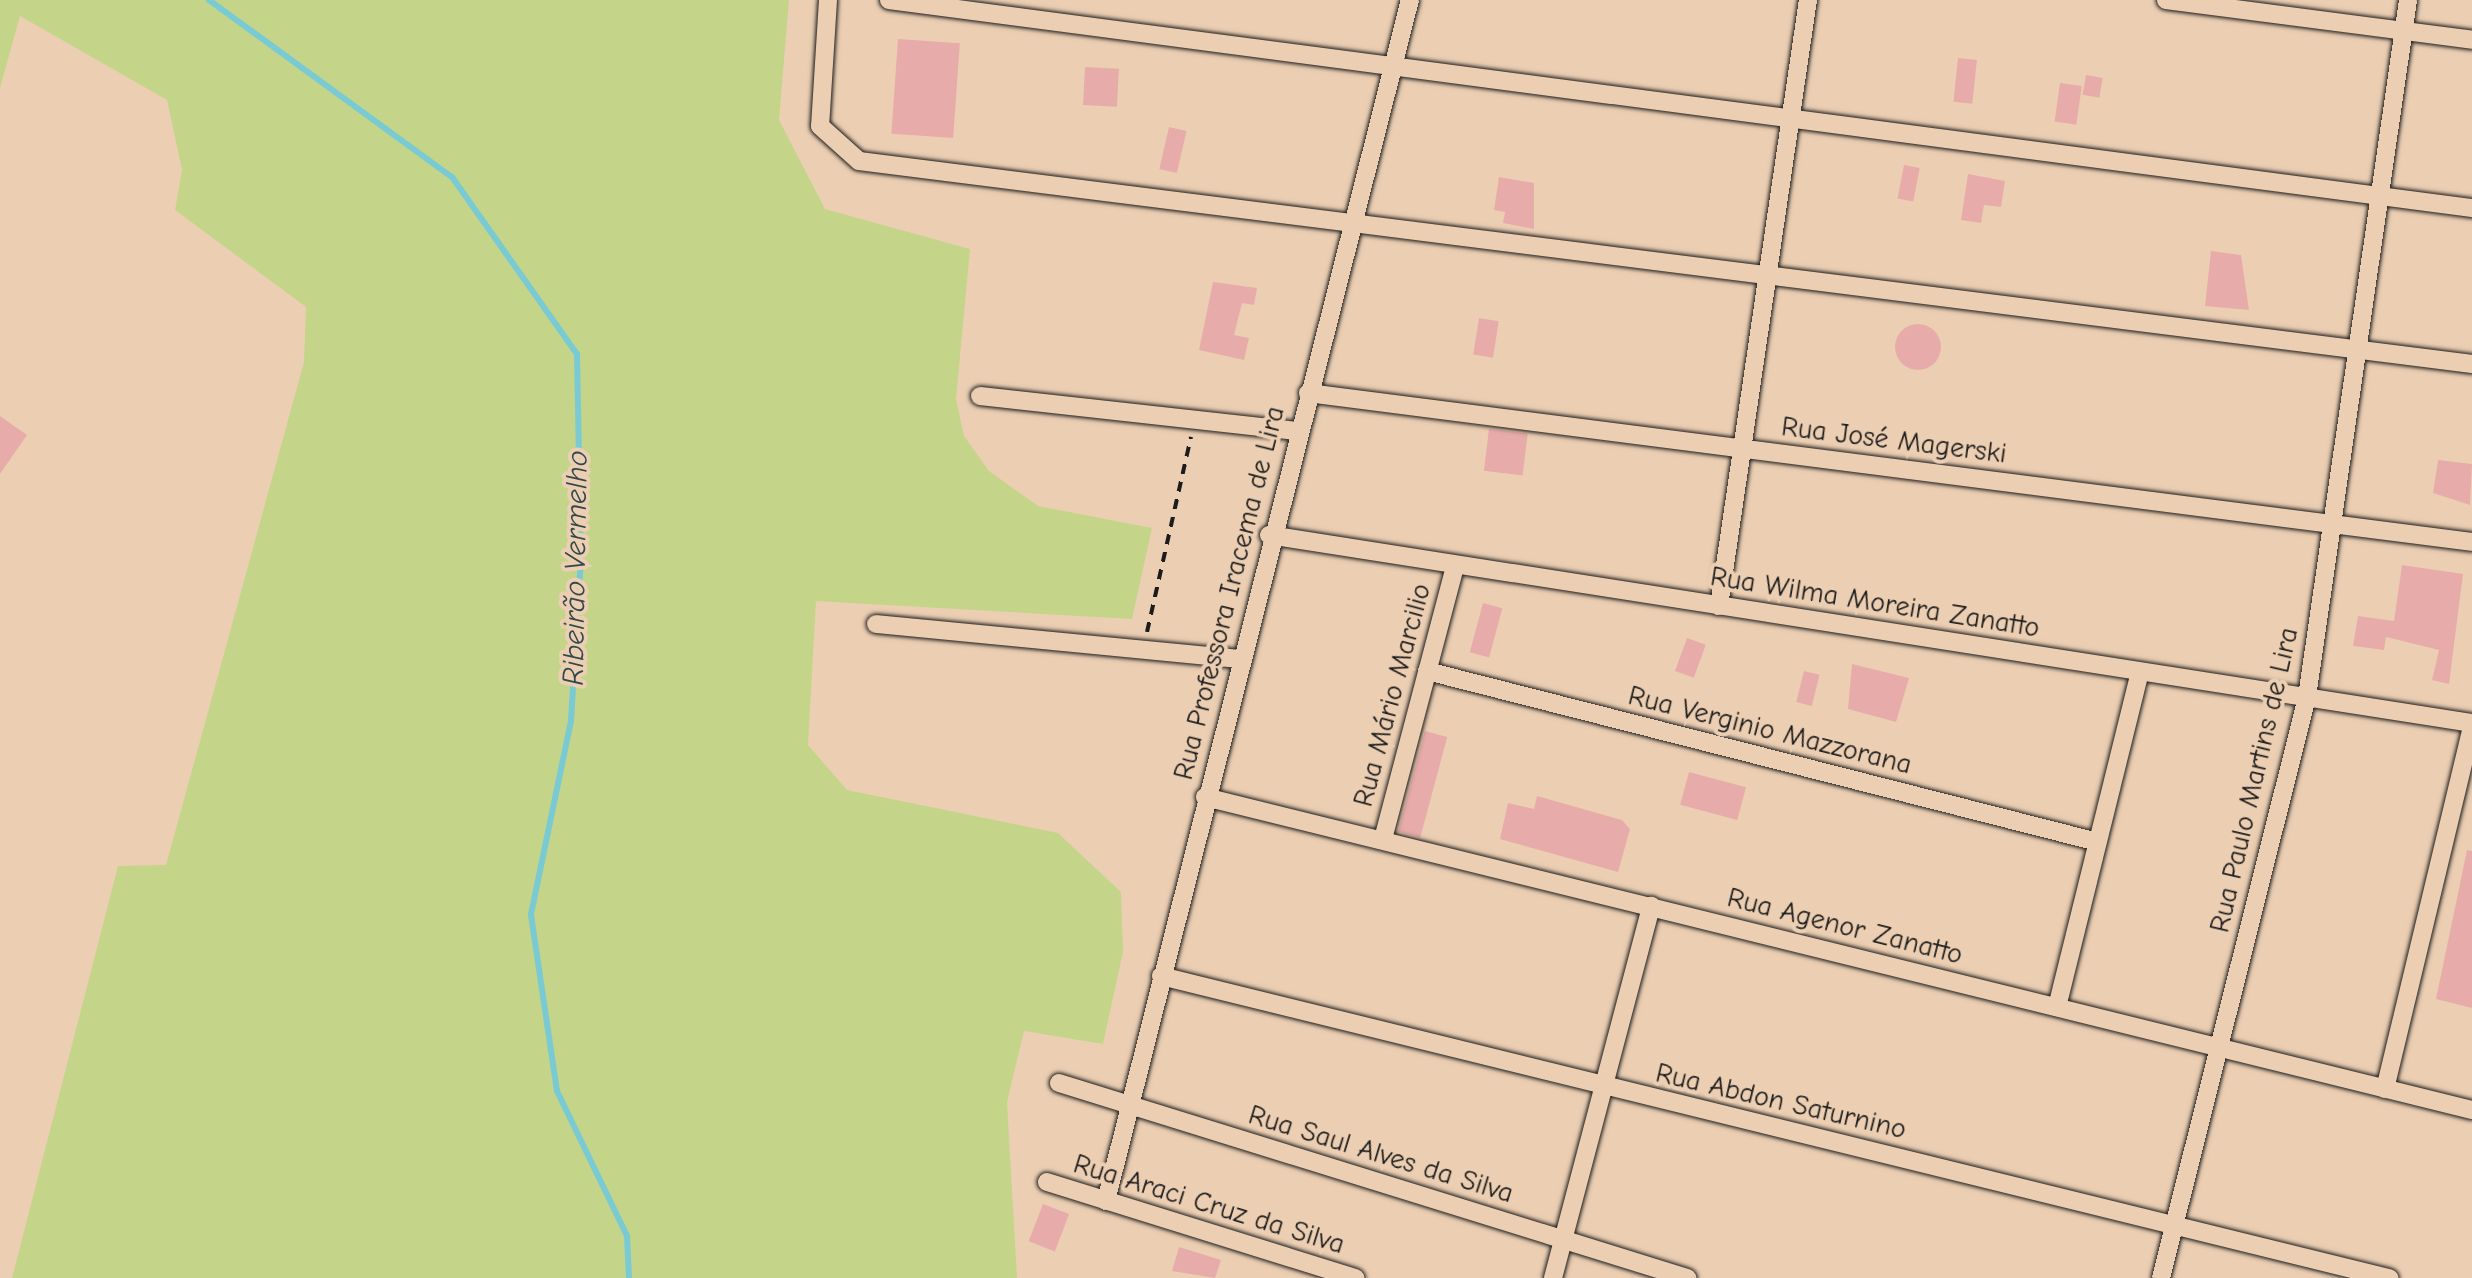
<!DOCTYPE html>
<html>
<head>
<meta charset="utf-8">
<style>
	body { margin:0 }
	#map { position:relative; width:2472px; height:1278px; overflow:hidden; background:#eccfb3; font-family:"Comic Neue",sans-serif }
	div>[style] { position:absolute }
	.green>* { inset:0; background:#c4d58a }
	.stream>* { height:6px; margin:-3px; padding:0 3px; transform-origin:3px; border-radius:3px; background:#79cad3 }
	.building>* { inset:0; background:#e7aca9; transform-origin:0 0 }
	.round { border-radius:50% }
	.path>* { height:4px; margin-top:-2px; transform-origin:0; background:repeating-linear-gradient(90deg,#1c1c1c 0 10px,transparent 0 18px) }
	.roads { filter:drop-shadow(0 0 2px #1c1c1c) drop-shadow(0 0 2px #1c1c1c) }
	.street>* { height:18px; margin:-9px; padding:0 9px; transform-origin:9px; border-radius:9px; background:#eccfb3 }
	span { translate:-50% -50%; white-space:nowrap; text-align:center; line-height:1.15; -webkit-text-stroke:8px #eccfb3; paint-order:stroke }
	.street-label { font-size:28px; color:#1c1c1c }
	.water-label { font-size:30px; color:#33484a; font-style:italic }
</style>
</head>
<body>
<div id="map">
	<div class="green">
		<div style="clip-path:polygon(0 0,789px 0,779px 120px,825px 209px,970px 249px,956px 399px,964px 436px,989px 471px,1038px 506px,1152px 528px,1132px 619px,816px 601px,808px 745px,847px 790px,1058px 833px,1121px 892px,1123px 952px,1103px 1044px,1024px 1031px,1007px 1102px,1017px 1278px,12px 1278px,118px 866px,166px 865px,304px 362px,306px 307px,175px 210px,182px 170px,167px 100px,20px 16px,0 88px)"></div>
	</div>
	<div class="stream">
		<div style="left:209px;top:0;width:301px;rotate:36.1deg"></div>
		<div style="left:452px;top:177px;width:217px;rotate:54.8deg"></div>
		<div style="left:577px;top:354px;width:203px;rotate:88.9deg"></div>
		<div style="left:581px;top:557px;width:164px;rotate:93.5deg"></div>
		<div style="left:571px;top:721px;width:198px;rotate:101.7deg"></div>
		<div style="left:531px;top:915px;width:178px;rotate:81.6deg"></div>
		<div style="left:557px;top:1091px;width:161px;rotate:64.2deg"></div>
		<div style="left:627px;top:1236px;width:42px;rotate:87.3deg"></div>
	</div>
	<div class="building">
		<div style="left:898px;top:39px;width:62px;height:95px;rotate:4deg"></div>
		<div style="left:1958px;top:58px;width:19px;height:44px;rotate:6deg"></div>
		<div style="left:1085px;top:67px;width:34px;height:38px;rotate:3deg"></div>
		<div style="left:2086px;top:75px;width:17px;height:20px;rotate:10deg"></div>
		<div style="left:2060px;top:83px;width:22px;height:39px;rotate:8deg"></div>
		<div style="left:1169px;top:127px;width:18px;height:43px;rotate:13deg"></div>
		<div style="left:1904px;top:165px;width:16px;height:34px;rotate:11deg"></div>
		<div style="clip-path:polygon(1968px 174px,2005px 181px,2001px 207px,1984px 205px,1981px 223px,1961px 220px)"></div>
		<div style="clip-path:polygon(1499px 177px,1534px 183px,1534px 229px,1503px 223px,1505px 212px,1494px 210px)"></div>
		<div style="clip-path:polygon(2211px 251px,2241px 255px,2249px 310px,2205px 306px)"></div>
		<div style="clip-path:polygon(1213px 282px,1257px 288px,1254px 305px,1242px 303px,1234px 335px,1249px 338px,1244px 360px,1199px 350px)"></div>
		<div style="left:1479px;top:318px;width:20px;height:37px;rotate:9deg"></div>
		<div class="round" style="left:1895px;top:324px;width:46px;height:46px"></div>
		<div style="clip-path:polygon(0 416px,27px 435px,0 474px)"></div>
		<div style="left:1489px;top:429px;width:39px;height:42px;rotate:7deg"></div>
		<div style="clip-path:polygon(2438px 460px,2472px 464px,2470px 505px,2433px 493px)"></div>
		<div style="clip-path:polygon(2402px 565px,2463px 574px,2449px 684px,2432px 680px,2439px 650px,2386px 637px,2384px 650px,2353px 646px,2358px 616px,2394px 621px)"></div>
		<div style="left:1483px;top:603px;width:20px;height:51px;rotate:15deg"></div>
		<div style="left:1687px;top:638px;width:20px;height:35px;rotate:20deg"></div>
		<div style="clip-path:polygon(1852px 664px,1909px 678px,1896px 722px,1848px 709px)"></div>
		<div style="left:1804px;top:671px;width:16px;height:32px;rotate:14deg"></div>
		<div style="left:1425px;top:731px;width:23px;height:104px;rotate:15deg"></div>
		<div style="left:1689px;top:772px;width:59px;height:34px;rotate:15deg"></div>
		<div style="clip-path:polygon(1537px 796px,1622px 820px,1630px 829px,1618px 872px,1500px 839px,1508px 803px,1534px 809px)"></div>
		<div style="clip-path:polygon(2467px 850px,2472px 851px,2472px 1008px,2436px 999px)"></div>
		<div style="left:1043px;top:1204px;width:28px;height:40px;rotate:21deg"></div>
		<div style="clip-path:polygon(1179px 1247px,1221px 1260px,1215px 1278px,1172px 1271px)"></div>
	</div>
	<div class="path">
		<div style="left:1147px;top:632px;width:200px;rotate:-77.3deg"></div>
	</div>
	<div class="roads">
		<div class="street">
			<div style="left:828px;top:0;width:126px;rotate:93.6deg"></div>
			<div style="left:820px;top:126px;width:52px;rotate:41.9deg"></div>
			<div style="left:859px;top:161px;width:1626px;rotate:7.17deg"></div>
			<div style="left:889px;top:0;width:1597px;rotate:7.49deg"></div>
			<div style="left:2166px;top:0;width:309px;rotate:7.4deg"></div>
			<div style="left:1308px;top:393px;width:1173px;rotate:7.29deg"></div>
			<div style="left:980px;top:396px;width:319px;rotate:6.3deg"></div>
			<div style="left:1269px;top:535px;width:1218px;rotate:8.88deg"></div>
			<div style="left:1719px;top:606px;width:613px;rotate:-81.65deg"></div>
			<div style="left:876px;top:624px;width:364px;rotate:5.5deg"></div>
			<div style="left:1427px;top:671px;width:692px;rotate:14.3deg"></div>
			<div style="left:1205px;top:797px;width:1305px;rotate:13.88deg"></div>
			<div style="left:1383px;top:839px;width:282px;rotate:-75.2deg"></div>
			<div style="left:1161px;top:976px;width:1265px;rotate:13.82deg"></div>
			<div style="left:2057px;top:1007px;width:345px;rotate:-76.1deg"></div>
			<div style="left:1059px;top:1083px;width:658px;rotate:17.25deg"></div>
			<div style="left:2385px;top:1089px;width:371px;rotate:-76.5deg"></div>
			<div style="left:1047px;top:1182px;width:323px;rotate:17.3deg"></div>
			<div style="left:1106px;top:1201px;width:1239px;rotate:-75.8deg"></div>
			<div style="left:1553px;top:1278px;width:385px;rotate:-75.2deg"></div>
			<div style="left:2161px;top:1278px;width:599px;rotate:-75.89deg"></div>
			<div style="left:2307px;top:697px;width:704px;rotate:-81.75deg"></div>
		</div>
	</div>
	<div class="street-label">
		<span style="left:1894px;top:440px;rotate:7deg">Rua José Magerski</span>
		<span style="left:1229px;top:593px;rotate:-76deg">Rua Professora Iracema de Lira</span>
		<span style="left:1875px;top:602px;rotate:9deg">Rua Wilma Moreira Zanatto</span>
		<span style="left:1392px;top:695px;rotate:-75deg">Rua Mário Marcilio</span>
		<span style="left:1770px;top:730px;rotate:14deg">Rua Verginio Mazzorana</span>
		<span style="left:2254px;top:780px;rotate:-77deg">Rua Paulo Martins de Lira</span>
		<span style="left:1845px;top:926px;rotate:14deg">Rua Agenor Zanatto</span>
		<span style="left:1781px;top:1101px;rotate:13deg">Rua Abdon Saturnino</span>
		<span style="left:1381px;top:1154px;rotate:17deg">Rua Saul Alves da Silva</span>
		<span style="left:1209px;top:1204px;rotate:17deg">Rua Araci Cruz da Silva</span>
	</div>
	<div class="water-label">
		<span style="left:576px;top:568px;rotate:-89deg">Ribeirão Vermelho</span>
	</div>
</div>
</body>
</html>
